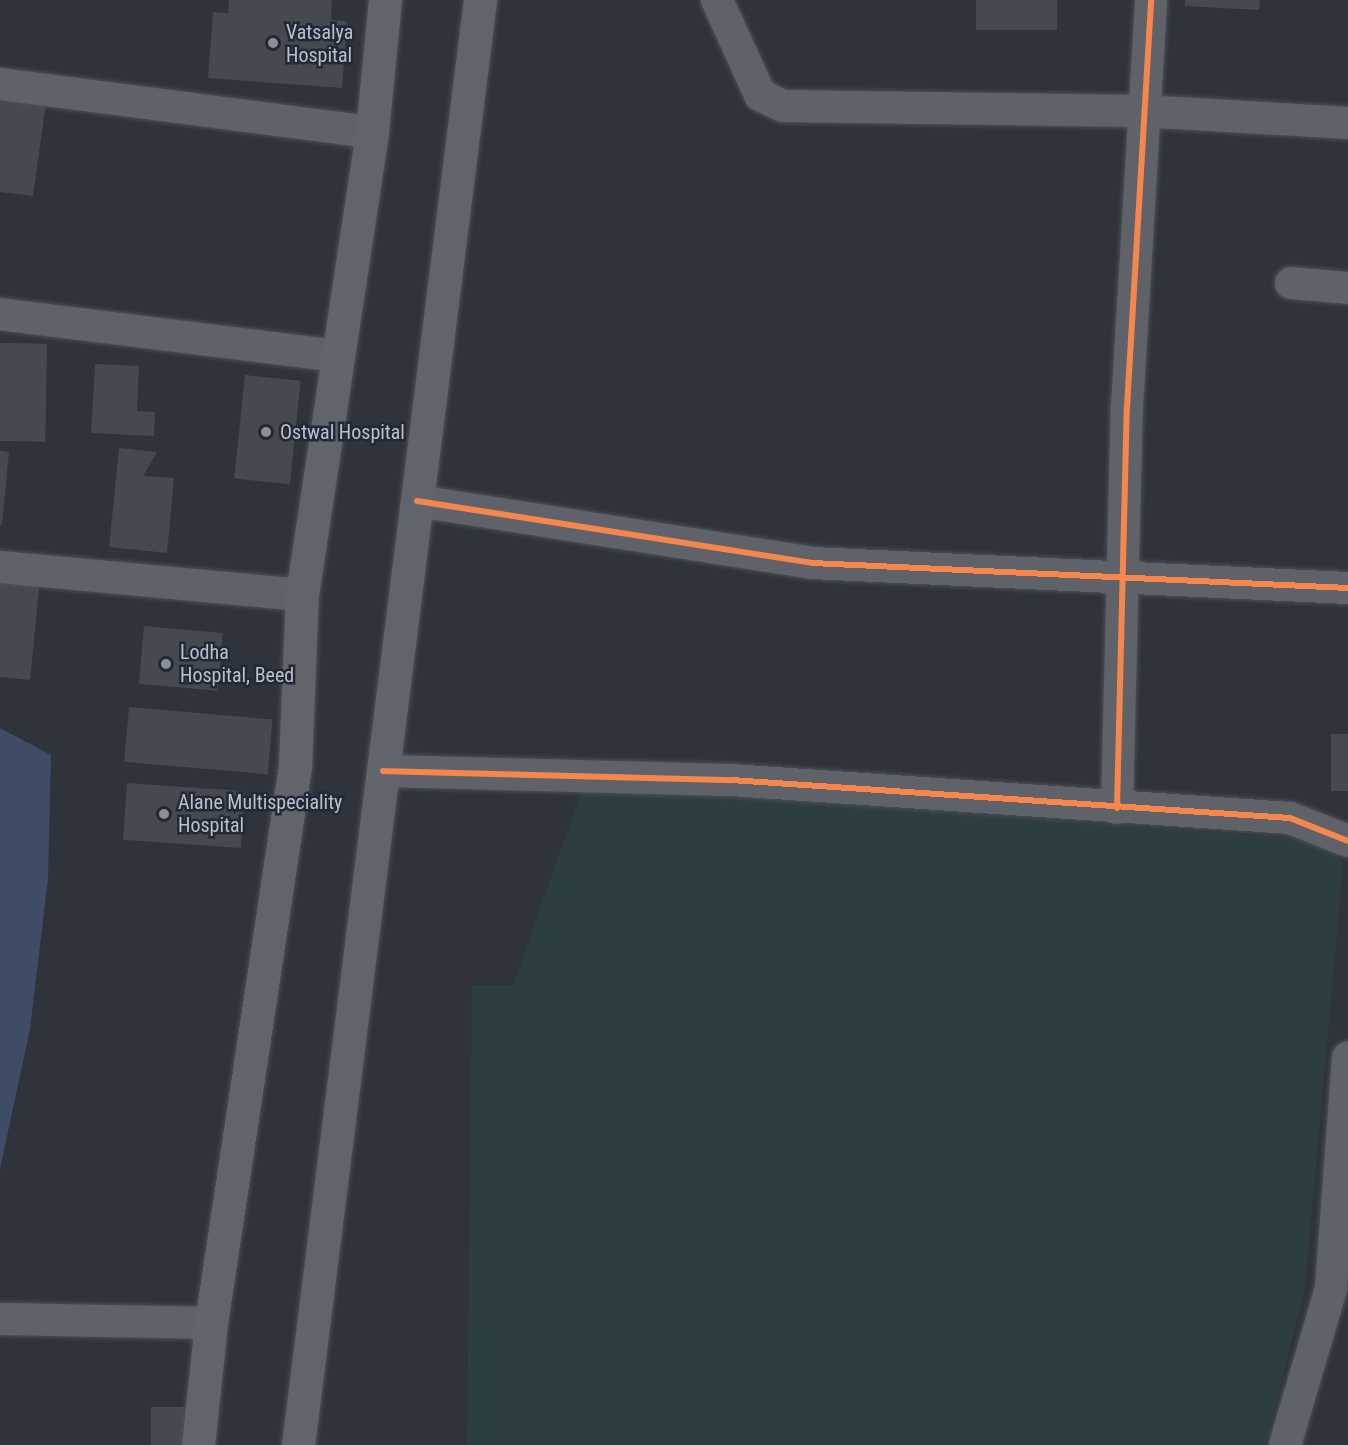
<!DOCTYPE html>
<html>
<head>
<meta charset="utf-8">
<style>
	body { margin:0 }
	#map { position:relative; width:1348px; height:1445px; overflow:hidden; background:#2f333b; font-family:"Roboto Condensed",sans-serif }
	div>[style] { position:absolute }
	.green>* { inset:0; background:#2c3e42 }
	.water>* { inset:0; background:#3e4c65 }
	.building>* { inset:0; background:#464950; transform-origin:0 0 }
	.roads { filter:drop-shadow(0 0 2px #4c5056) drop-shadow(0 0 2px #4c5056) }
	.minor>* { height:32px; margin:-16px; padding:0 16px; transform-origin:16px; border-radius:16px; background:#5f6269 }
	.primary>* { height:33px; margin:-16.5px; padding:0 16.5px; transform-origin:16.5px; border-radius:16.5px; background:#61646b }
	.cycleway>* { height:6px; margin:-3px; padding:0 3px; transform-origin:3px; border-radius:3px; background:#f5874c }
	.dots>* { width:16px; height:16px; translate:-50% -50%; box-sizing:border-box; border:3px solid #222936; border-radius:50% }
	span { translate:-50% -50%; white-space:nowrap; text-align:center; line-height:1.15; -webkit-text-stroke:5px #222936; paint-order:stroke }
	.poi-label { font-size:20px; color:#bac0cb }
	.left { translate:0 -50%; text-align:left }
</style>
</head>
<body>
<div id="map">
	<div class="green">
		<div style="clip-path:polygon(584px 784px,1329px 841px,1343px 865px,1305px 1289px,1265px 1445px,467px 1445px,472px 985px,513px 985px)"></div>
	</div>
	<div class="water">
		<div style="clip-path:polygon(0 728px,51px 755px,48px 879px,30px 1029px,0 1169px)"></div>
	</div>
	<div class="building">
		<div style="clip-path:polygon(229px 0,332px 0,331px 20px,347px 21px,342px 88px,208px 78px,213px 12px,228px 13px)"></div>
		<div style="left:976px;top:0;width:81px;height:30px"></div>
		<div style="clip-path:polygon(1185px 0,1260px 0,1259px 10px,1185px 6px)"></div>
		<div style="clip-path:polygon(0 97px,46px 103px,33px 196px,0 192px)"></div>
		<div style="left:0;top:343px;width:47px;height:98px;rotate:1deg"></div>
		<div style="clip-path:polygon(95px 364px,139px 366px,137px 411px,155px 412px,154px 436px,91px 433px)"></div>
		<div style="left:245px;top:375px;width:56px;height:104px;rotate:6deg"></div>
		<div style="clip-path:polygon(119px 448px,157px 452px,143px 476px,174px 478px,167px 553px,109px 547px)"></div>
		<div style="clip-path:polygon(0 451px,9px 452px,2px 525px,0 525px)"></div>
		<div style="clip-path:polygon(0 575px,40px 579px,30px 680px,0 677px)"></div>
		<div style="left:144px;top:626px;width:79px;height:58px;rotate:5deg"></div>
		<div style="left:129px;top:707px;width:144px;height:55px;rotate:5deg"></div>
		<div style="left:1348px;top:734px;width:57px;height:17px;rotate:90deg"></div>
		<div style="left:127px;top:783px;width:118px;height:57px;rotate:4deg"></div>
		<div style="left:151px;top:1407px;width:41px;height:38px"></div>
	</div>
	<div class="roads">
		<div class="minor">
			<div style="left:717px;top:0;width:104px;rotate:65.6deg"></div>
			<div style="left:760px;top:95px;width:25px;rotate:26deg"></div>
			<div style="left:783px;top:106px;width:358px;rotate:0.8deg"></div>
			<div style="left:1141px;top:111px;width:207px;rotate:3.3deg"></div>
			<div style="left:0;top:84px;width:375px;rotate:7.4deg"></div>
			<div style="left:1291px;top:283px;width:57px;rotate:5deg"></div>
			<div style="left:0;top:314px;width:341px;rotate:7.1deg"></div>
			<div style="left:417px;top:501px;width:400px;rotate:8.9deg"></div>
			<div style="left:812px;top:563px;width:537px;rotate:2.67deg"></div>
			<div style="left:0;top:567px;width:303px;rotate:5.3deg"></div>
			<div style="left:383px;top:771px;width:348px;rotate:1.5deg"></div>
			<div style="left:731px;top:780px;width:560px;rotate:3.89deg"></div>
			<div style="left:1290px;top:818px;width:62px;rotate:21.6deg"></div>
			<div style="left:1117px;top:808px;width:401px;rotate:-88.6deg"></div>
			<div style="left:1127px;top:407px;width:408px;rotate:-86.6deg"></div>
			<div style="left:0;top:1319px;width:211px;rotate:1.1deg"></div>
			<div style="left:1285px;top:1445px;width:163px;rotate:-73.6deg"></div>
			<div style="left:1331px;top:1289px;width:232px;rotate:-85.8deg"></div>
		</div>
		<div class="primary">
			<div style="left:198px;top:1445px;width:123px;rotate:-83.9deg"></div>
			<div style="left:211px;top:1323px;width:563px;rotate:-81.42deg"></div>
			<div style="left:295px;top:766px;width:171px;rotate:-87.7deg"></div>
			<div style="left:302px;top:595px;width:468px;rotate:-81.4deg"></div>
			<div style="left:372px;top:132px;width:133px;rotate:-84.4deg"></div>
			<div style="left:298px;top:1445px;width:1456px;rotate:-82.82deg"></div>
		</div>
	</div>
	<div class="cycleway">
		<div style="left:417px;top:501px;width:400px;rotate:8.9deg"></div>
		<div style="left:812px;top:563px;width:537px;rotate:2.67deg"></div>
		<div style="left:383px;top:771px;width:348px;rotate:1.5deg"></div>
		<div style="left:731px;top:780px;width:560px;rotate:3.89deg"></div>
		<div style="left:1290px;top:818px;width:62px;rotate:21.6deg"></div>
		<div style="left:1117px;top:808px;width:401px;rotate:-88.6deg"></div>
		<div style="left:1127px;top:407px;width:408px;rotate:-86.6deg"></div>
	</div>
	<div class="dots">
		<div style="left:273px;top:43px;background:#898f99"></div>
		<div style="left:266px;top:432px;background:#898f99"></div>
		<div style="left:166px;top:664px;background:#898f99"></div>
		<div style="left:164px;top:814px;background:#898f99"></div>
	</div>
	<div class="poi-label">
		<span class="left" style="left:286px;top:44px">Vatsalya<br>Hospital</span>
		<span class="left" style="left:280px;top:432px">Ostwal Hospital</span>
		<span class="left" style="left:180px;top:664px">Lodha<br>Hospital, Beed</span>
		<span class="left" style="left:178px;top:814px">Alane Multispeciality<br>Hospital</span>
	</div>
</div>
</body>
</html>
